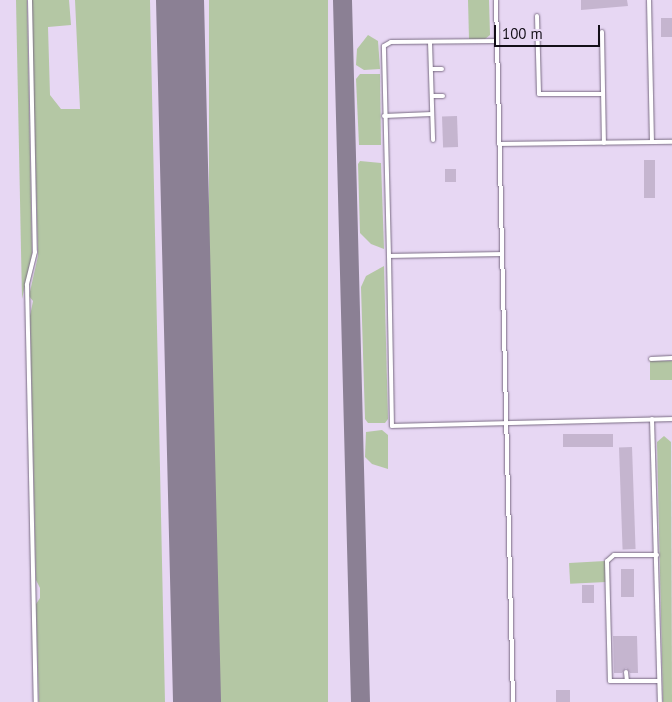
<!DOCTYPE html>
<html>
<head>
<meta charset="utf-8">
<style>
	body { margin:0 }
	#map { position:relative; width:672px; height:702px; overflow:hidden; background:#e7d7f3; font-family:"PT Sans",sans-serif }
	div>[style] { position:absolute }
	.green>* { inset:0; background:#b4c7a4; transform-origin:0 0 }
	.taxiway>* { height:19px; margin:-9.5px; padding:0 9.5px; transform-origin:9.5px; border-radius:9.5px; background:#8b8094 }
	.runway>* { height:48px; margin:-24px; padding:0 24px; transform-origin:24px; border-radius:24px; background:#8b8094 }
	.building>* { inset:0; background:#c5b5cf; transform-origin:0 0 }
	.roads { filter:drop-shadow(0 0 1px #786a82) drop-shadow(0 0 1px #786a82) }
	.service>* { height:4px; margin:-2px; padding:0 2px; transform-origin:2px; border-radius:2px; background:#fff }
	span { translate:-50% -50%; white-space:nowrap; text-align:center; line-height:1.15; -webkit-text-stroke:5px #e7d7f3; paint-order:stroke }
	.scale { position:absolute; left:494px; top:25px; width:106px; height:22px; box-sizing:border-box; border:2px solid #140f18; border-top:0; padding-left:6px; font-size:15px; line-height:18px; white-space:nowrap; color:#140f18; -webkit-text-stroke:4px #e7d7f3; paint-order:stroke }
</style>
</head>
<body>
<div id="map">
	<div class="green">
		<div style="clip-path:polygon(16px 0,27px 0,32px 254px,22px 299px)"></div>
		<div style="clip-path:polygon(31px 0,69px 0,71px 25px,48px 27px,50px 95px,61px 109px,80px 109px,75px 0,150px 0,165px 702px,39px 702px,36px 604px,40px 598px,40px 588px,36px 580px,30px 316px,33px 301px,29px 296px,38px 256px)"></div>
		<div style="left:209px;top:0;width:119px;height:702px"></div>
		<div style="clip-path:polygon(468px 0,489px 0,490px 35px,485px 39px,469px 39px)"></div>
		<div style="clip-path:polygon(368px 35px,378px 41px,380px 69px,364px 70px,356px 65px,357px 49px)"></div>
		<div style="clip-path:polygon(360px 74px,380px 74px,381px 145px,359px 145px,356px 79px)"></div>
		<div style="clip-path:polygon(360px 161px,381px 163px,384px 249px,371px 244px,360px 233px,358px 164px)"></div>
		<div style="clip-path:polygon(384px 266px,388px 419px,385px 423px,368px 423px,365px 419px,361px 287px,366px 276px)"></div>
		<div style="left:672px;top:361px;width:19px;height:22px;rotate:90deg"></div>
		<div style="clip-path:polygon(382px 430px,388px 435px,388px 469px,372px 464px,365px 457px,366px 432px)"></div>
		<div style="clip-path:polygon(664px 436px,671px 442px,672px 702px,663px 702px,657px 442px)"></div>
		<div style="left:605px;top:561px;width:21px;height:36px;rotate:87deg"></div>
	</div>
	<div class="taxiway">
		<div style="left:342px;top:0;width:702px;rotate:88.53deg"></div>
		<div style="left:180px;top:1px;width:1px;rotate:-90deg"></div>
	</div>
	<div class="runway">
		<div style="left:180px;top:0;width:702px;rotate:88.61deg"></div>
	</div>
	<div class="building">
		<div style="clip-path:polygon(581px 0,627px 0,628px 6px,581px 10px)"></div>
		<div style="left:672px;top:18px;width:19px;height:11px;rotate:90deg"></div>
		<div style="left:457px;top:116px;width:31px;height:15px;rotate:88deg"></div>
		<div style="left:644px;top:160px;width:11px;height:38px"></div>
		<div style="left:445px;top:169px;width:11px;height:13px"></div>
		<div style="left:613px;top:434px;width:13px;height:50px;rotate:90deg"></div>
		<div style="left:632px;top:447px;width:102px;height:13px;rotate:88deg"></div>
		<div style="left:621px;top:569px;width:13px;height:28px"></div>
		<div style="left:582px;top:585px;width:12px;height:18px"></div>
		<div style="clip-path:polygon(613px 636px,637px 636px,638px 673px,630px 673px,626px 668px,622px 673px,614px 673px)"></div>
		<div style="left:556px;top:690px;width:14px;height:12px"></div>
	</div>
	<div class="roads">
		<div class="service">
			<div style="left:30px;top:0;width:252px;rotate:88.9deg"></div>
			<div style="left:35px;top:252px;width:34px;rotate:104deg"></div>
			<div style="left:27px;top:285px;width:417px;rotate:88.8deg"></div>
			<div style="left:496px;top:0;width:702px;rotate:88.61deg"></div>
			<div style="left:649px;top:0;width:142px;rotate:88.8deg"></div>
			<div style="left:537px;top:16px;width:78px;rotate:88.5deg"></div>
			<div style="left:539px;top:94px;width:64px"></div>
			<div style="left:602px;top:32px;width:111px;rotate:89deg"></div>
			<div style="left:430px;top:42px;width:98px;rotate:88.2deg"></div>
			<div style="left:431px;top:69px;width:11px"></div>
			<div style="left:432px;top:96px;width:11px"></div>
			<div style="left:384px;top:116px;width:48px;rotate:-2.4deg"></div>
			<div style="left:499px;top:144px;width:173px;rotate:-0.7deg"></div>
			<div style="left:502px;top:254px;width:113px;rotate:179deg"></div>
			<div style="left:389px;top:256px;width:170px;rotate:89deg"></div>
			<div style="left:392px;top:426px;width:280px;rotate:-1.4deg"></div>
			<div style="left:389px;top:256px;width:210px;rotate:-91.4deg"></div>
			<div style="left:384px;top:46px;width:8px;rotate:-30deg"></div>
			<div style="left:391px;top:42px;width:106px;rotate:-0.5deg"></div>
			<div style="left:651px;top:359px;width:21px;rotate:-3deg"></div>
			<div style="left:652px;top:419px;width:283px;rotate:88.4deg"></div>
			<div style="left:657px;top:555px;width:43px;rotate:180deg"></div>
			<div style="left:614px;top:555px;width:9px;rotate:139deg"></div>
			<div style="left:607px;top:561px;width:120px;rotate:88.6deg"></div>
			<div style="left:610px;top:681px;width:49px"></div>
			<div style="left:626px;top:672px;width:9px;rotate:84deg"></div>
		</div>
	</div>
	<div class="scale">100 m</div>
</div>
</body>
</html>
